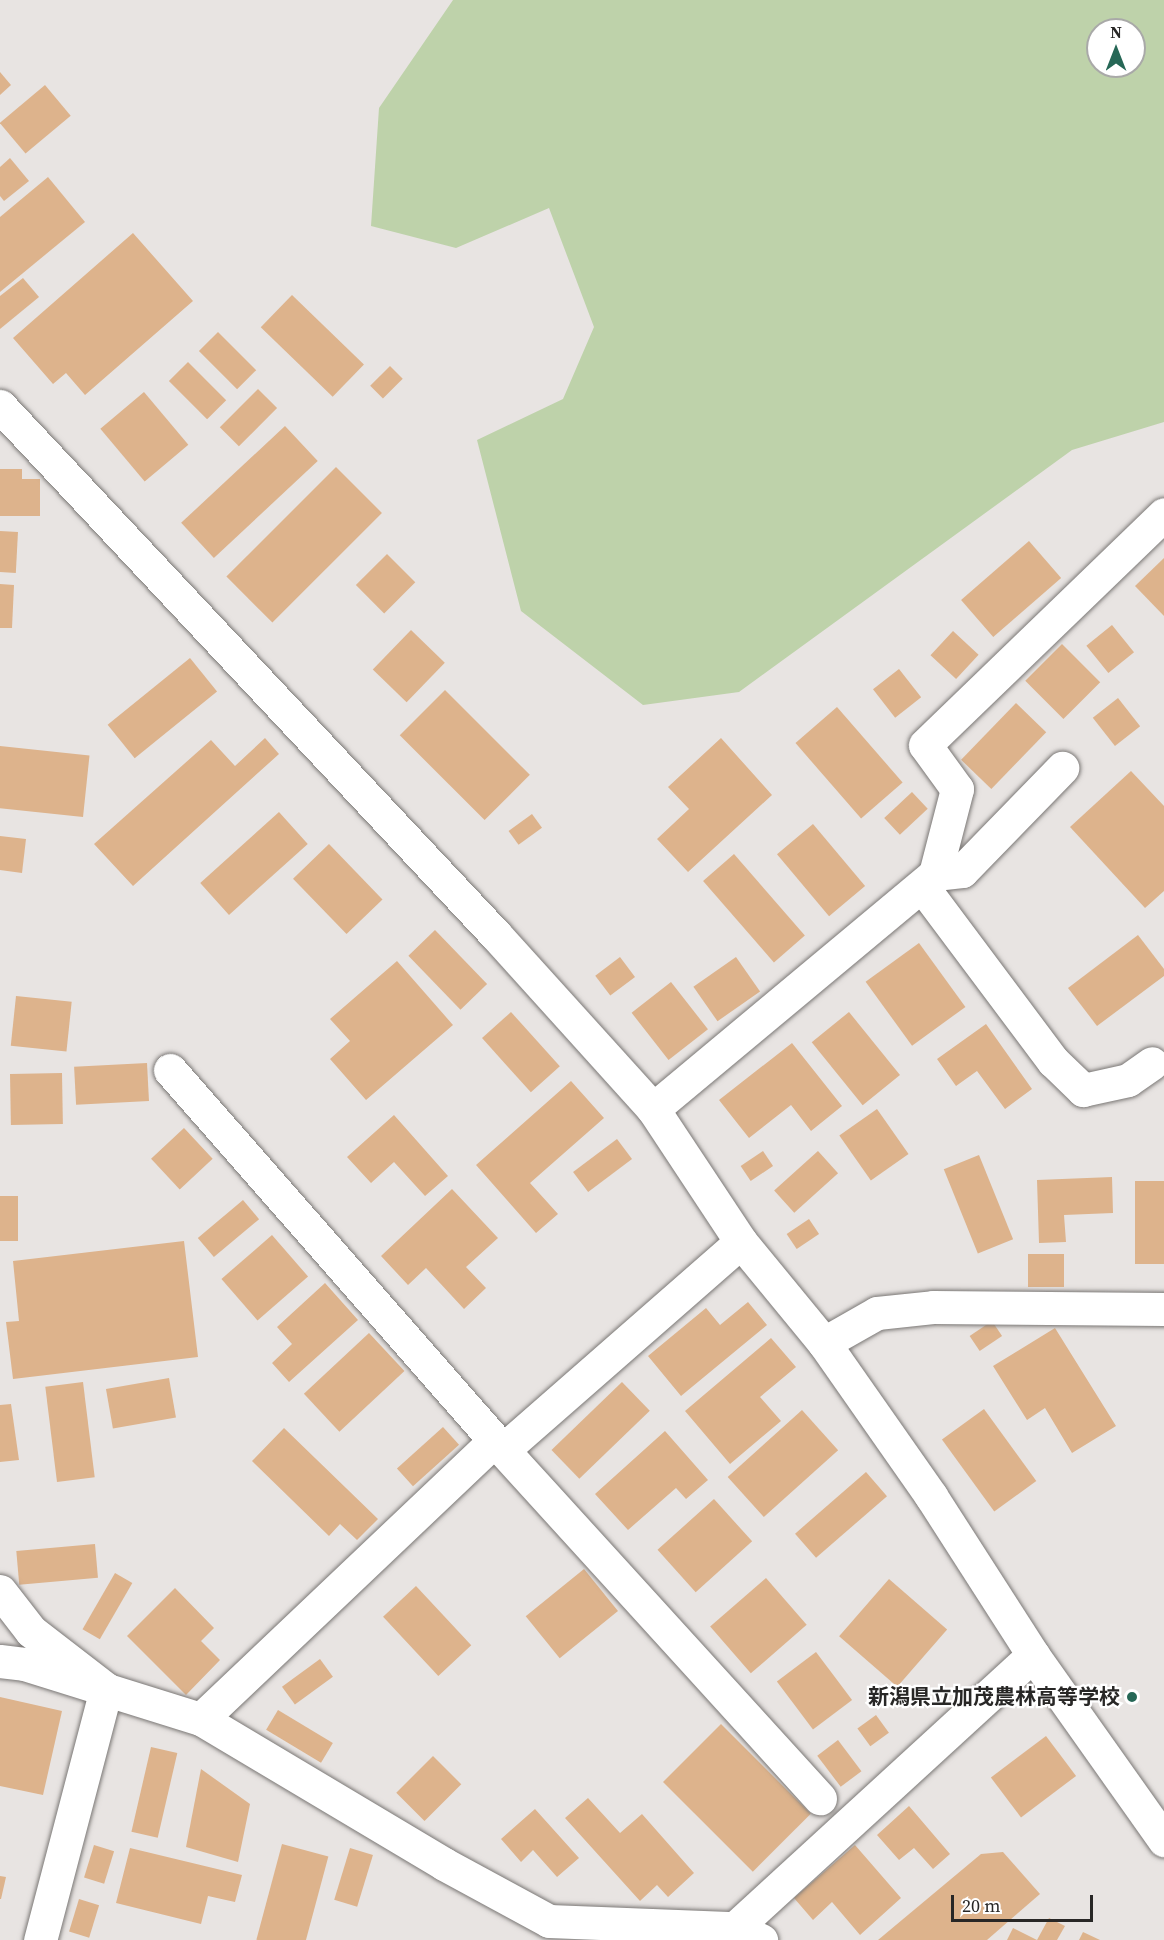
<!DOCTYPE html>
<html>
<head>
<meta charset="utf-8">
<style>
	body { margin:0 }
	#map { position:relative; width:1164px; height:1940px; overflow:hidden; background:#e8e4e2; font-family:"Source Serif 4","Noto Sans JP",serif }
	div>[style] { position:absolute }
	.green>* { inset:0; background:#bed2aa }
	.building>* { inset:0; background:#ddb38c; transform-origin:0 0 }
	.roads { filter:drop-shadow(0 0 2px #7a7775) drop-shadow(0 0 2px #7a7775) }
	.minor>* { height:33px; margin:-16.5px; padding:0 16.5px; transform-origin:16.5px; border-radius:16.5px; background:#fff }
	.tertiary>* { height:33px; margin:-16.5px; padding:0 16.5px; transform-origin:16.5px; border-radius:16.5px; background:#fff }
	.dots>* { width:16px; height:16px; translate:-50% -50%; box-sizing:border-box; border:3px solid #fff; border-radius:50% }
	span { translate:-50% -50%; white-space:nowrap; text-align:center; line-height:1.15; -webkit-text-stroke:4.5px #fff; paint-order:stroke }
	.poi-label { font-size:21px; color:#282726; font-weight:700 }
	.right { translate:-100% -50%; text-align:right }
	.north { position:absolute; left:1086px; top:18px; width:60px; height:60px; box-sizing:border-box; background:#fff; border:2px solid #a9a9a8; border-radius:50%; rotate:0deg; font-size:16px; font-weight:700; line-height:24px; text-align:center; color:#282726 }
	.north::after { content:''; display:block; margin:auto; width:21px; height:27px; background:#266756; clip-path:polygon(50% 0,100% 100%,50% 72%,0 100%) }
	.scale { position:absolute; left:951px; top:1895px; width:142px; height:27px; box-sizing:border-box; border:3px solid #282726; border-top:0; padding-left:8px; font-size:18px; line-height:21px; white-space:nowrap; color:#282726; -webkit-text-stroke:4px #fff; paint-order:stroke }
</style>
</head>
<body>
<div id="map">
	<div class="green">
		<div style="clip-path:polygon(evenodd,453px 0,1164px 0,1164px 422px,1072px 450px,739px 692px,643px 705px,521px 611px,477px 440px,563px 399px,594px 327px,549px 208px,456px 248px,371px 226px,379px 108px,453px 0,1098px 30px,1134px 30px,1134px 66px,1098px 66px,1098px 30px)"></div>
	</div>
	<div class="building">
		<div style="clip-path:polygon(0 72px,11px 85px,0 95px)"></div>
		<div style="left:45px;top:85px;width:40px;height:59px;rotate:50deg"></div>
		<div style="clip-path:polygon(10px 158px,29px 181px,4px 201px,0 196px,0 167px)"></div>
		<div style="clip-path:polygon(48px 177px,85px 222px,0 292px,0 217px)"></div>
		<div style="clip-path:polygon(133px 233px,193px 301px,85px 395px,66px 373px,53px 384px,13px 338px)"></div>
		<div style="clip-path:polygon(23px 278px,39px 297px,0 329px,0 296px)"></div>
		<div style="left:292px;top:295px;width:100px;height:45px;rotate:44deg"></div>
		<div style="left:218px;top:332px;width:54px;height:27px;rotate:45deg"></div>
		<div style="left:188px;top:362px;width:54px;height:27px;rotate:45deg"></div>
		<div style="left:390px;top:366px;width:18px;height:28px;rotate:45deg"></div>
		<div style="left:258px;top:389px;width:27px;height:54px;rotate:45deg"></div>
		<div style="left:144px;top:392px;width:69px;height:57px;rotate:50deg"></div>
		<div style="left:285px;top:426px;width:48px;height:142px;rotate:47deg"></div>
		<div style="left:336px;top:467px;width:65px;height:155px;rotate:45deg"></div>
		<div style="clip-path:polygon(0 469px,22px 469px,22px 479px,40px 479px,40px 516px,0 516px)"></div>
		<div style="left:0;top:531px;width:18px;height:41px;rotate:3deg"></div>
		<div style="left:1029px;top:541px;width:49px;height:90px;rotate:49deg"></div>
		<div style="left:387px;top:554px;width:40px;height:44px;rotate:45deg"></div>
		<div style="clip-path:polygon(1164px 558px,1164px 616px,1135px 586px)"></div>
		<div style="clip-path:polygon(0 584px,14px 585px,12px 628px,0 628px)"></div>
		<div style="left:1112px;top:625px;width:35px;height:33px;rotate:51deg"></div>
		<div style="left:411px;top:630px;width:47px;height:55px;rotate:44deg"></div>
		<div style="left:953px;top:631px;width:35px;height:33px;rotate:43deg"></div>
		<div style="left:1062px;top:644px;width:54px;height:52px;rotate:45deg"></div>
		<div style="left:190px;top:658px;width:43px;height:106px;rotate:51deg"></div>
		<div style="left:899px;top:669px;width:36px;height:33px;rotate:52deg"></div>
		<div style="left:445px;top:690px;width:120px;height:64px;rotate:45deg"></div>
		<div style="left:1118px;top:698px;width:36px;height:32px;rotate:52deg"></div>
		<div style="left:1016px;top:703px;width:42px;height:79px;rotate:44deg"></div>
		<div style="left:837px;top:707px;width:100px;height:55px;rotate:49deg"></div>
		<div style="clip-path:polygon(265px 738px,279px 754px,133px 886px,94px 844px,211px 740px,235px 766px)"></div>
		<div style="clip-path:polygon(721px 738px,772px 795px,688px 872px,657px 839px,689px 809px,668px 787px)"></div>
		<div style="left:0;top:746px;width:90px;height:62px;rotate:6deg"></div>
		<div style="clip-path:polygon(1131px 771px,1164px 806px,1164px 891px,1145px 908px,1070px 827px)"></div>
		<div style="left:912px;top:792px;width:23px;height:38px;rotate:47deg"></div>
		<div style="left:279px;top:812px;width:43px;height:106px;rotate:48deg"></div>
		<div style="left:532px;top:814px;width:17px;height:29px;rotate:54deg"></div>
		<div style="left:813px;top:824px;width:81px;height:47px;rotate:50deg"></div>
		<div style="clip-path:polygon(0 836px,26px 839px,22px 873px,0 870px)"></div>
		<div style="left:329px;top:844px;width:77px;height:50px;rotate:46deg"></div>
		<div style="left:734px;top:854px;width:108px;height:41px;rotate:49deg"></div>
		<div style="left:435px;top:930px;width:75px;height:37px;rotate:46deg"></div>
		<div style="clip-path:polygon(1138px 935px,1164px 969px,1164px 976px,1097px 1026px,1068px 988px)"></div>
		<div style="left:919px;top:943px;width:79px;height:66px;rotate:54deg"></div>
		<div style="left:620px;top:957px;width:25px;height:31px;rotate:53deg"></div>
		<div style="left:736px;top:957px;width:42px;height:52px;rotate:55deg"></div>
		<div style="clip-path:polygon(397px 961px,453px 1025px,366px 1100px,330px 1059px,350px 1041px,330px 1019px)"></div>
		<div style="left:671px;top:982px;width:60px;height:50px;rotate:52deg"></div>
		<div style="left:16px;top:996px;width:56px;height:50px;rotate:6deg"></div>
		<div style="left:511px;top:1012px;width:73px;height:39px;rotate:48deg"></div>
		<div style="left:849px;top:1012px;width:81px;height:48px;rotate:51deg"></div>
		<div style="clip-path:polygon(986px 1024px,1032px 1089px,1005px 1109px,977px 1071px,956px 1086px,937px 1059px)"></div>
		<div style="clip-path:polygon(792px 1043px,842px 1106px,811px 1131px,791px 1105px,749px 1138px,719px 1100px)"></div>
		<div style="left:147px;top:1063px;width:38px;height:73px;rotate:87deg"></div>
		<div style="left:62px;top:1073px;width:51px;height:52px;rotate:89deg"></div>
		<div style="clip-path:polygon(571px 1081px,604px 1118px,530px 1183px,558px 1214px,536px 1233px,476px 1165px)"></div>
		<div style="left:877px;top:1109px;width:55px;height:46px;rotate:55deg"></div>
		<div style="clip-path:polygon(394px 1115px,448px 1176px,425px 1196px,394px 1162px,371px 1183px,347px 1157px)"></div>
		<div style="left:184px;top:1128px;width:42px;height:45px;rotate:47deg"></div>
		<div style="left:617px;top:1139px;width:25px;height:55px;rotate:53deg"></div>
		<div style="left:763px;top:1151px;width:18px;height:27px;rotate:56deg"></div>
		<div style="left:818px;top:1151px;width:30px;height:59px;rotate:48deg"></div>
		<div style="left:979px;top:1155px;width:91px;height:38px;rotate:68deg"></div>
		<div style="clip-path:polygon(1112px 1177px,1113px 1213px,1064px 1215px,1066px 1242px,1039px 1243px,1037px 1180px)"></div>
		<div style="left:1135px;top:1181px;width:29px;height:83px"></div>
		<div style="clip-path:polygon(452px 1189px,498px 1238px,466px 1267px,486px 1288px,464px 1309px,426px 1268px,408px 1285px,381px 1256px)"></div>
		<div style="left:18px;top:1196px;width:45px;height:18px;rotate:90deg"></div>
		<div style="left:243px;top:1200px;width:25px;height:59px;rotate:50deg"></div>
		<div style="left:809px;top:1219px;width:18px;height:27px;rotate:56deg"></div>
		<div style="left:272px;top:1235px;width:55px;height:67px;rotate:49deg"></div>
		<div style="clip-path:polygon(184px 1241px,198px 1357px,13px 1379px,6px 1322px,19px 1321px,13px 1261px)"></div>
		<div style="left:1028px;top:1254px;width:36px;height:33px"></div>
		<div style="clip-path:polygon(325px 1283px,358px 1320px,289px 1382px,272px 1363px,292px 1344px,277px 1327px)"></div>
		<div style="clip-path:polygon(748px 1302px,767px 1325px,681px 1396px,648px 1356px,706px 1308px,720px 1325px)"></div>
		<div style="left:992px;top:1321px;width:18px;height:27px;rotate:56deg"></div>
		<div style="clip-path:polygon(1055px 1328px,1116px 1426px,1072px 1453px,1045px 1408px,1027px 1420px,993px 1366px)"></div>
		<div style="left:369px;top:1333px;width:52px;height:89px;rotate:47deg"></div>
		<div style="clip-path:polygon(771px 1338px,796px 1367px,760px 1397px,781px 1421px,730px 1464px,685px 1411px)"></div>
		<div style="left:169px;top:1378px;width:40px;height:64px;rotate:80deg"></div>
		<div style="left:83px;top:1382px;width:96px;height:38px;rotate:83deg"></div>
		<div style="left:622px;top:1382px;width:40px;height:98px;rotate:46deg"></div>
		<div style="clip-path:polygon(11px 1404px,19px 1460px,0 1462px,0 1405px)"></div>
		<div style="left:984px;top:1409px;width:89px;height:52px;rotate:54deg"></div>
		<div style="left:802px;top:1410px;width:54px;height:100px;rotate:48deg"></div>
		<div style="left:443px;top:1427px;width:24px;height:62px;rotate:48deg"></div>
		<div style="clip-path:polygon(284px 1428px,378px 1519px,357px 1540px,340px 1524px,329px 1536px,252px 1461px)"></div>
		<div style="clip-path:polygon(665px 1431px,708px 1480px,686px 1499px,676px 1488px,628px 1530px,595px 1494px)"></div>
		<div style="left:866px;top:1472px;width:32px;height:94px;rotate:49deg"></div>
		<div style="left:714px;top:1499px;width:57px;height:76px;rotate:48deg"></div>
		<div style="left:95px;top:1544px;width:34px;height:79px;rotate:85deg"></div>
		<div style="left:584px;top:1569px;width:54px;height:75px;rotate:51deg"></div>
		<div style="left:115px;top:1573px;width:20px;height:65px;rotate:30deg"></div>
		<div style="left:766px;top:1578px;width:62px;height:74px;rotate:49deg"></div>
		<div style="left:889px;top:1579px;width:77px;height:76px;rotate:41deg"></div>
		<div style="left:416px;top:1586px;width:81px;height:45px;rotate:47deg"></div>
		<div style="clip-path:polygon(175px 1588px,214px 1628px,201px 1641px,220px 1660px,186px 1695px,127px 1636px)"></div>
		<div style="left:816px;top:1652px;width:60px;height:49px;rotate:53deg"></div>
		<div style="left:320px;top:1659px;width:22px;height:47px;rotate:54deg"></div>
		<div style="clip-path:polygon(0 1697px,62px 1711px,43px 1795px,0 1786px)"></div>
		<div style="left:278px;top:1710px;width:64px;height:23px;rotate:31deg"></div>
		<div style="left:876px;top:1715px;width:22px;height:23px;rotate:54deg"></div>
		<div style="left:721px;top:1724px;width:127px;height:82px;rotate:45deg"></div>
		<div style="left:1046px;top:1736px;width:50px;height:69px;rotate:53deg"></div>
		<div style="left:838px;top:1740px;width:39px;height:26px;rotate:53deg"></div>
		<div style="left:151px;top:1747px;width:27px;height:87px;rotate:13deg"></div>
		<div style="left:433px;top:1756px;width:40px;height:52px;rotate:45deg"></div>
		<div style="clip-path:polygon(201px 1769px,250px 1804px,238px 1862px,186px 1847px)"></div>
		<div style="clip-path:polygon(588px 1798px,620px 1833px,642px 1814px,694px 1873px,668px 1897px,657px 1885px,640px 1901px,565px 1818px)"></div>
		<div style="clip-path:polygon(909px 1806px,950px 1854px,933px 1869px,914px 1848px,899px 1860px,877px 1835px)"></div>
		<div style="clip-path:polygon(535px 1809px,579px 1858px,557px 1877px,533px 1850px,521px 1862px,501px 1839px)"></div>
		<div style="left:282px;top:1844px;width:48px;height:99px;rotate:15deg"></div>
		<div style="left:94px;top:1845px;width:21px;height:34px;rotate:17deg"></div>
		<div style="clip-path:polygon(855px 1845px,901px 1898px,860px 1935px,832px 1902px,813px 1920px,794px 1898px)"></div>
		<div style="clip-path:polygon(130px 1848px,242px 1875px,235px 1902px,208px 1896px,201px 1924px,116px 1903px)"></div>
		<div style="left:350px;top:1848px;width:24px;height:54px;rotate:17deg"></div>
		<div style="clip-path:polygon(1003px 1852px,1040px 1894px,987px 1940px,878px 1940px,981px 1854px)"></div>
		<div style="clip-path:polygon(0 1876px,6px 1877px,1px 1899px,0 1899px)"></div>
		<div style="left:79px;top:1899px;width:21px;height:34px;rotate:17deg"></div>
		<div style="clip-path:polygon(1049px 1918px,1065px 1926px,1057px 1940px,1037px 1940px)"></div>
		<div style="clip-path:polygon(1013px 1928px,1037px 1940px,1007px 1940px)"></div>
		<div style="clip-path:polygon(1083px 1932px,1100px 1940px,1079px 1940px)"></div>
	</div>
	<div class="roads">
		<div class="minor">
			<div style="left:935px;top:874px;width:27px;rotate:-6deg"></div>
			<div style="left:962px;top:871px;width:144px;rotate:-45.8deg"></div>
			<div style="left:922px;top:886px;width:219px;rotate:53.2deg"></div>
			<div style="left:1053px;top:1061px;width:42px;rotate:44deg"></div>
			<div style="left:1083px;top:1090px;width:46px;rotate:-12.5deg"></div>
			<div style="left:1128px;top:1080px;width:29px;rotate:-35deg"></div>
			<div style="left:170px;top:1070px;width:505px;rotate:48.77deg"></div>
			<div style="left:503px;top:1450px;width:471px;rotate:47.7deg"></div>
			<div style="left:653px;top:1109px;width:367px;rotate:-39.8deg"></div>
			<div style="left:935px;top:874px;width:88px;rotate:-75.5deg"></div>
			<div style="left:957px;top:789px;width:54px;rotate:-126deg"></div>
			<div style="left:925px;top:745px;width:332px;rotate:-44deg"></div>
			<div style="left:824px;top:1343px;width:61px;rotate:-29.5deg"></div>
			<div style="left:877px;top:1313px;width:56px;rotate:-6.1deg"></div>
			<div style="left:933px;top:1307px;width:231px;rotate:0.5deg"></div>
			<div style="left:503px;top:1450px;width:316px;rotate:-41.2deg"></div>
			<div style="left:0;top:1591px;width:51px;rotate:52.2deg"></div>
			<div style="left:31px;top:1631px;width:95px;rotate:37.7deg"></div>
			<div style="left:106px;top:1689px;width:260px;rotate:104.7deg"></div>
			<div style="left:0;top:1661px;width:24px;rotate:7deg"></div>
			<div style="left:24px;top:1664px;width:185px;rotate:17.3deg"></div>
			<div style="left:201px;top:1719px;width:283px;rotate:30.8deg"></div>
			<div style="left:444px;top:1864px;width:119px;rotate:28.5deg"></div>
			<div style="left:549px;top:1921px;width:186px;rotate:2.2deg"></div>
			<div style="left:735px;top:1928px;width:29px;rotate:25deg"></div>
			<div style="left:201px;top:1719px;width:404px;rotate:-43.5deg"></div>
			<div style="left:735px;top:1928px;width:404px;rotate:-42.5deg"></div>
		</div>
		<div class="tertiary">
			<div style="left:0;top:406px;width:724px;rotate:46.85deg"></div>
			<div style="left:495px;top:934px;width:236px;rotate:47.9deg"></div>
			<div style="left:653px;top:1109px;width:159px;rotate:56.5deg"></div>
			<div style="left:741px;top:1242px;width:131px;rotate:50.6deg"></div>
			<div style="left:824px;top:1343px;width:187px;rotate:55deg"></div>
			<div style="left:931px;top:1496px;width:189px;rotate:57.3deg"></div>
			<div style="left:1033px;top:1655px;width:227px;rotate:54.7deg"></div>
		</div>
	</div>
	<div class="dots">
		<div style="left:1132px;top:1697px;background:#266756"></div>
	</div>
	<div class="poi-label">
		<span class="right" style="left:1120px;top:1697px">新潟県立加茂農林高等学校</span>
	</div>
	<div class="north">N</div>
	<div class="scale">20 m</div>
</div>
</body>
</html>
